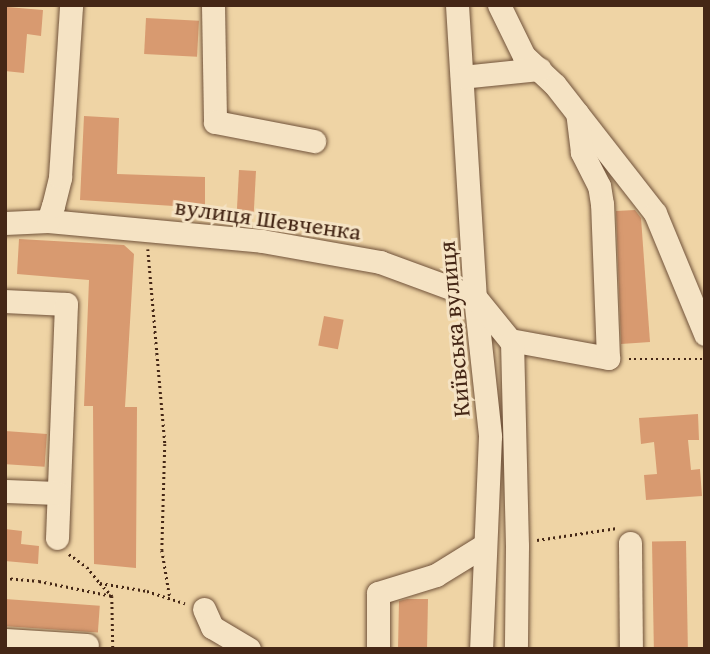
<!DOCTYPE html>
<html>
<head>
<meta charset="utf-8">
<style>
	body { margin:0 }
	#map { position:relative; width:710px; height:654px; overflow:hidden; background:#efd4a5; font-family:"Gentium Book Plus",serif }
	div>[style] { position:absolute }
	.building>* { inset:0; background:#d89a70; transform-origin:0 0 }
	.path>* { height:2.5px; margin-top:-1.25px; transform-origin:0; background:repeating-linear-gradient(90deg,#452716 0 2px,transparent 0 5.5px) }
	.roads { filter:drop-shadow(0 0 2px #70523a) drop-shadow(0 0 2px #70523a) }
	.minor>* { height:23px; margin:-11.5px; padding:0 11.5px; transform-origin:11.5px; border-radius:11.5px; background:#f5e3c4 }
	span { translate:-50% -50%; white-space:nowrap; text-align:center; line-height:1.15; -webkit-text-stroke:6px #f5e3c4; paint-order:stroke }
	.street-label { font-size:24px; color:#452716 }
	.frame { position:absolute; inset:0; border:7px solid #452716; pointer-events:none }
</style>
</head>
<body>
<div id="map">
	<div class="building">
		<div style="clip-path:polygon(7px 7px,43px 10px,41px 36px,27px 34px,24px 73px,5px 71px)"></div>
		<div style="left:146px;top:18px;width:53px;height:36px;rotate:3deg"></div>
		<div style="clip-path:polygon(84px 116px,119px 118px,117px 174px,205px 177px,205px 208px,80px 200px)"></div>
		<div style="left:239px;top:170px;width:17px;height:45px;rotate:3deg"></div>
		<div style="clip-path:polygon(635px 210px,641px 218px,650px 342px,621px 344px,616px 211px)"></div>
		<div style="clip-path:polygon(19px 239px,124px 245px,134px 254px,125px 407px,137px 407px,136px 568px,94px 564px,93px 406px,84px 406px,89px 280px,17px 274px)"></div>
		<div style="left:324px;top:316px;width:20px;height:30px;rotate:11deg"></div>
		<div style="clip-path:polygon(698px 414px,699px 440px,688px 440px,691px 470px,700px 469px,702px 496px,646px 500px,644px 475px,657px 474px,654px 442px,641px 444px,639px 418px)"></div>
		<div style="left:5px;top:431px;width:42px;height:33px;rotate:4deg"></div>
		<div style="clip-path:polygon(5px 529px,22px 531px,21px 544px,39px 546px,38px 564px,5px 561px)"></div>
		<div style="left:686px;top:541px;width:108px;height:34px;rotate:89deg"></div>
		<div style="left:5px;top:599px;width:95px;height:27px;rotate:4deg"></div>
		<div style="clip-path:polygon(407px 599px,428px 599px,427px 649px,398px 649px,399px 601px)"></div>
	</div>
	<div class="path">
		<div style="left:148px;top:249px;width:196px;rotate:85deg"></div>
		<div style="left:165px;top:444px;width:106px;rotate:91.6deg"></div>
		<div style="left:162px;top:550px;width:49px;rotate:80.5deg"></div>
		<div style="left:629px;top:359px;width:76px"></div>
		<div style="left:537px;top:540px;width:81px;rotate:-8.5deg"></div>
		<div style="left:69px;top:554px;width:22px;rotate:36deg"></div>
		<div style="left:87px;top:567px;width:21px;rotate:51deg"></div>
		<div style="left:100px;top:583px;width:48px;rotate:9.7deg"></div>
		<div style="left:147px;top:591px;width:40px;rotate:18deg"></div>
		<div style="left:5px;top:578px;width:34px;rotate:5deg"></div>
		<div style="left:39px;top:581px;width:75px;rotate:11.6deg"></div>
		<div style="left:100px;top:583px;width:18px;rotate:47deg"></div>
		<div style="left:112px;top:596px;width:53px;rotate:88.9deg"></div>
	</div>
	<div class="roads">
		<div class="minor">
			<div style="left:213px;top:5px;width:117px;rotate:89deg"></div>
			<div style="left:215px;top:122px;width:101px;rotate:10.9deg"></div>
			<div style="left:457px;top:5px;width:293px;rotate:86.5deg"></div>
			<div style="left:475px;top:297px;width:140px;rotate:83.8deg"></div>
			<div style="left:490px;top:436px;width:213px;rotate:92.4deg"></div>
			<div style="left:499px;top:5px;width:57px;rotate:63.9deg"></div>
			<div style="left:524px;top:56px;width:42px;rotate:43.1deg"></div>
			<div style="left:555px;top:85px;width:162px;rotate:52deg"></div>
			<div style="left:655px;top:213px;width:131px;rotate:67.5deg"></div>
			<div style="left:462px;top:77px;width:78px;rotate:-5.9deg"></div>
			<div style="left:48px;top:221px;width:215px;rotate:5.3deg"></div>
			<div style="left:262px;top:241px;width:120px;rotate:10.1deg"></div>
			<div style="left:380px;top:262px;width:101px;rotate:20.2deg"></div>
			<div style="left:475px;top:297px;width:55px;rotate:50.9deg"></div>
			<div style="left:510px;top:340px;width:100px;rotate:10.4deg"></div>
			<div style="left:608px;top:358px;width:154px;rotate:-92.2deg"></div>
			<div style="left:602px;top:204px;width:18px;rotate:-99deg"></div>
			<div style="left:599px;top:186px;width:38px;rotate:-117deg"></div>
			<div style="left:582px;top:152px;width:39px;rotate:-97deg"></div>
			<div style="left:5px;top:223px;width:43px;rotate:-2.7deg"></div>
			<div style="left:48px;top:221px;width:16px;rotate:-72deg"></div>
			<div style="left:53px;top:206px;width:30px;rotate:-76deg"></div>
			<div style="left:60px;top:177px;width:172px;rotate:-86.3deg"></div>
			<div style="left:5px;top:301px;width:61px;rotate:2.8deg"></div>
			<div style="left:66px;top:304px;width:234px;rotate:92.2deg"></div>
			<div style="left:512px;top:341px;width:205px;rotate:88.6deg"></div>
			<div style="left:517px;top:546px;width:103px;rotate:90.6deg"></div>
			<div style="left:5px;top:491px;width:53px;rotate:2.2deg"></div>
			<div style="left:630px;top:543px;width:106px;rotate:89.5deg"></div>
			<div style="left:204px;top:609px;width:20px;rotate:66deg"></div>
			<div style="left:212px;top:627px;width:43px;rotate:30.7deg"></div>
			<div style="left:5px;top:640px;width:82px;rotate:3.5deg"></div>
			<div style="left:378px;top:649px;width:56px;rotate:-90deg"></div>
			<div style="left:378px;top:593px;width:61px;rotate:-17.2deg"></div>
			<div style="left:436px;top:575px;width:55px;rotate:-31.7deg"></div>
		</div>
	</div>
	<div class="street-label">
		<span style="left:268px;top:219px;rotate:8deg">вулиця Шевченка</span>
		<span style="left:454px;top:329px;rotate:-95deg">Київська вулиця</span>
	</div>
	<div class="frame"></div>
</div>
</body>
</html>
